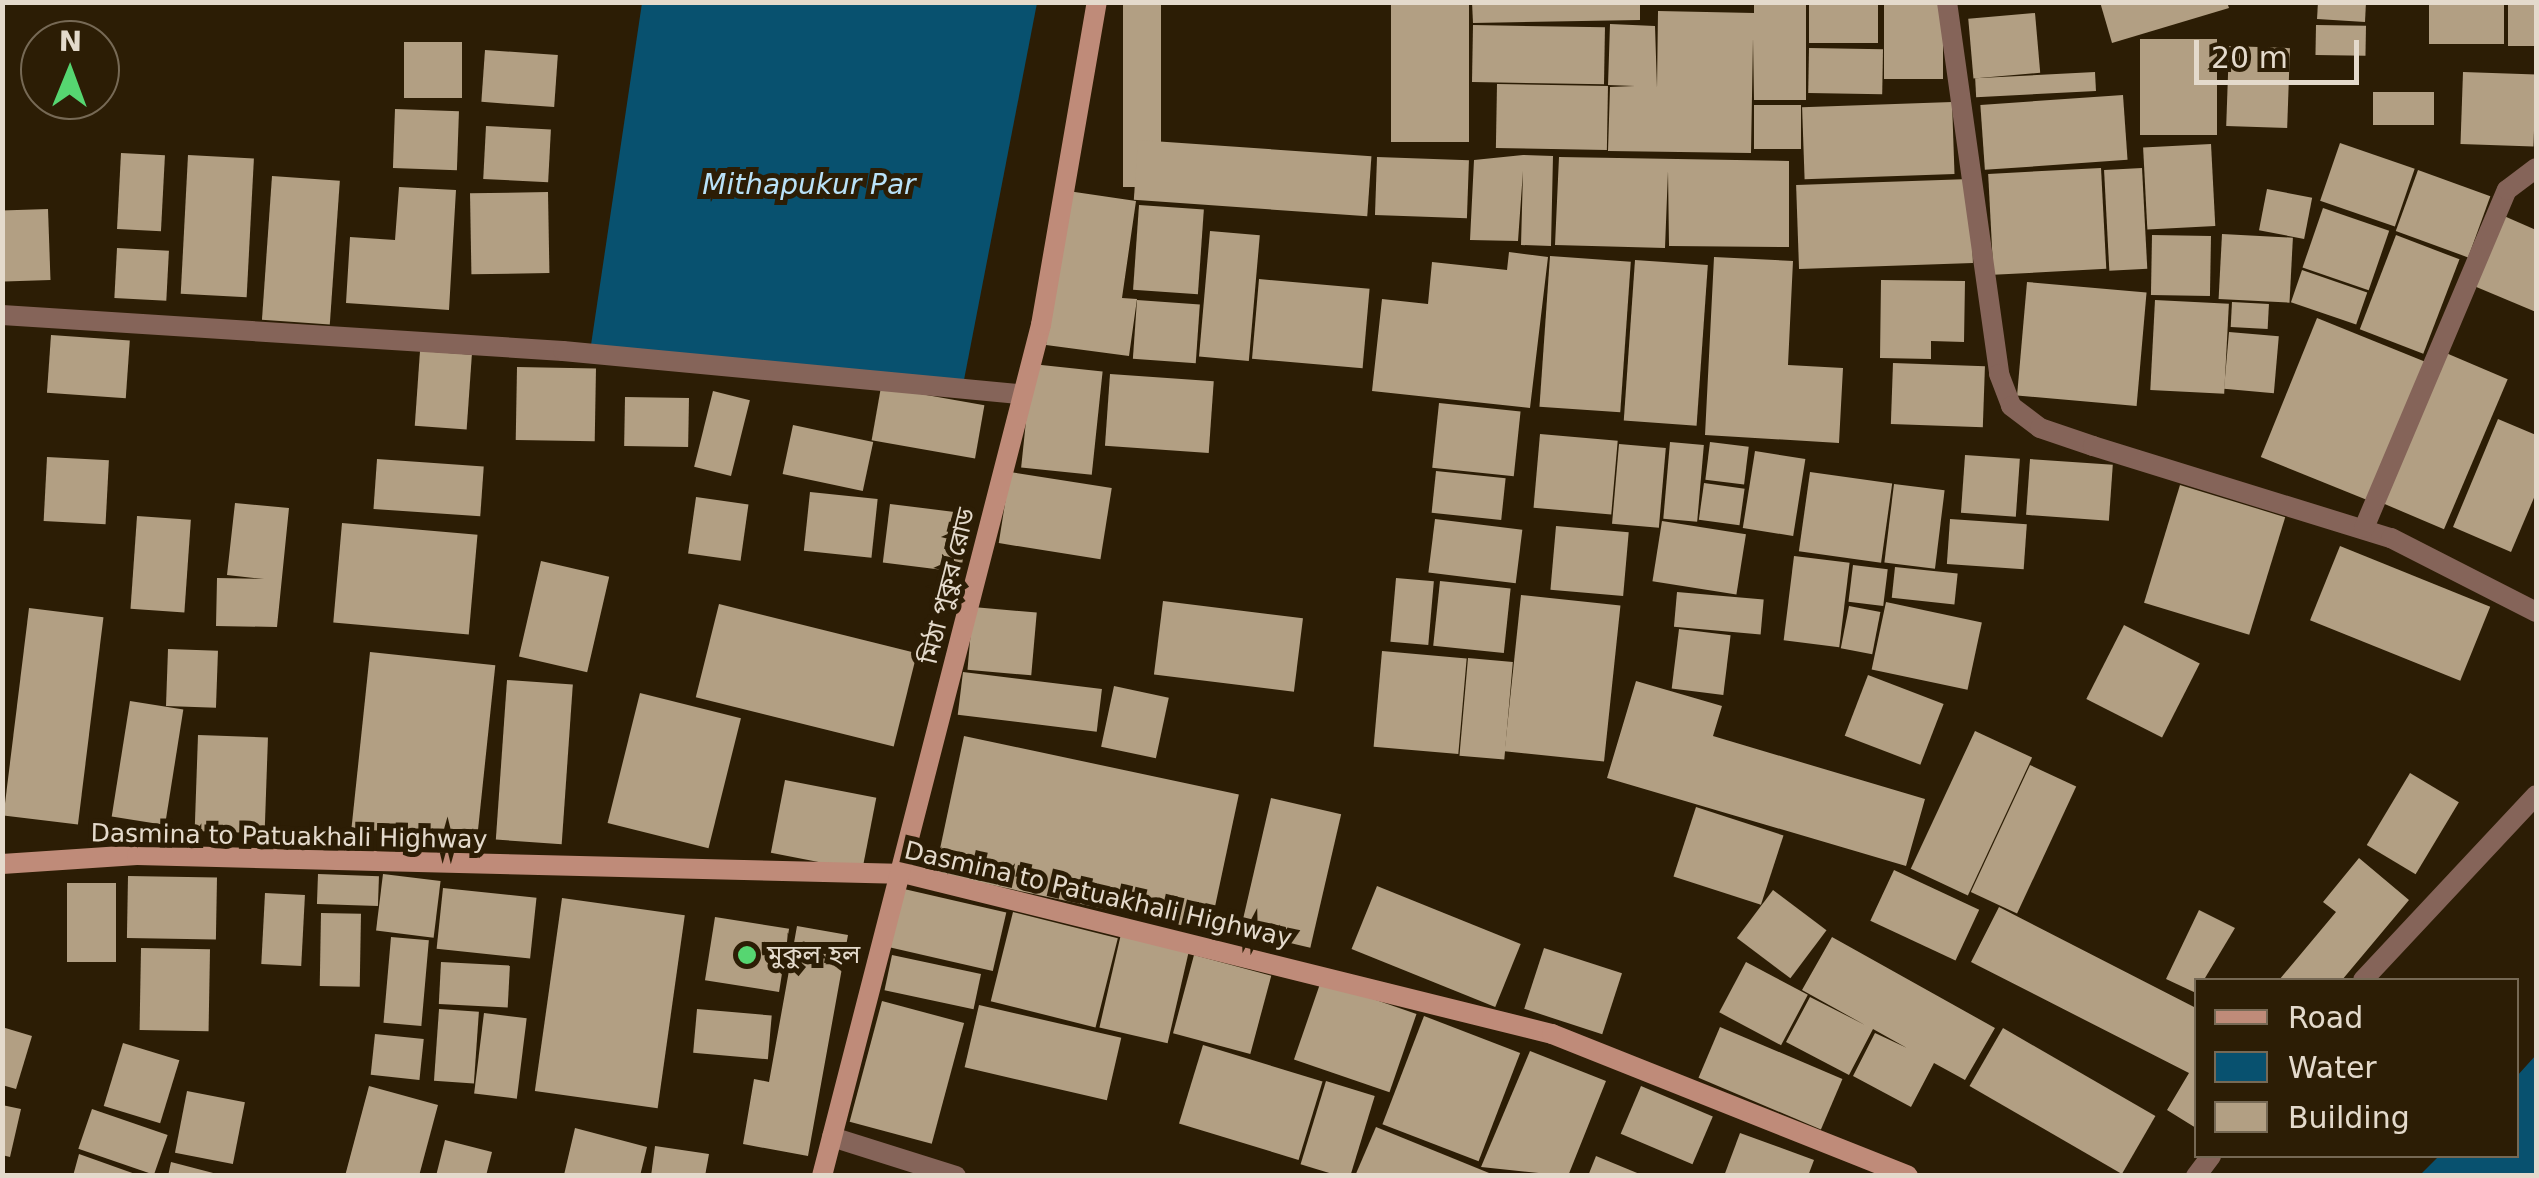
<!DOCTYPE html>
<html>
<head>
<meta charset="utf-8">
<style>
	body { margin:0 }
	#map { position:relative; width:2539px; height:1178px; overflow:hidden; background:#2c1d05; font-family:"DejaVu Sans","Noto Sans Bengali",sans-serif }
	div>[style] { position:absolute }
	.water>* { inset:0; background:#08516f }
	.building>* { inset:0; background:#b29f83; transform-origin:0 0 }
	.street>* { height:20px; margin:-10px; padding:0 10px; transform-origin:10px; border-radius:10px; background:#856459 }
	.secondary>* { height:20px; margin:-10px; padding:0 10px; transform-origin:10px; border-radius:10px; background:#bf8b79 }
	.dots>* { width:28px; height:28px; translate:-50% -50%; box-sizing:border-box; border:5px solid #2c1d05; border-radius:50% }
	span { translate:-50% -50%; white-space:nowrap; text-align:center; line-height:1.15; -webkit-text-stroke:10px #2c1d05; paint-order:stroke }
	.street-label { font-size:25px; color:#e4dacc }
	.poi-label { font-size:25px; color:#e4dacc }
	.left { translate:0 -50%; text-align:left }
	.water-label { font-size:28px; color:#b9e2f8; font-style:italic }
	.frame { position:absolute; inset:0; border:5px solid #e4dacc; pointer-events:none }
	.legend { position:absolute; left:2194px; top:978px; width:325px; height:180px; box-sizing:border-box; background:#2c1d05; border:2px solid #766955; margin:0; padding:12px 18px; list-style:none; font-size:30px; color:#e4dacc }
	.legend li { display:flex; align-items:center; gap:20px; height:50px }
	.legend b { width:50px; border:2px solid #766955 }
	.north { position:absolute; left:20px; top:20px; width:100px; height:100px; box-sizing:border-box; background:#2c1d05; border:2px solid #766955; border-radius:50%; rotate:1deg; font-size:28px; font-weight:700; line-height:40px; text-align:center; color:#e4dacc }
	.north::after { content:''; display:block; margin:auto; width:35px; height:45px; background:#56d671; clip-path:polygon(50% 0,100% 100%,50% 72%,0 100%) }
	.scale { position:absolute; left:2194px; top:40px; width:165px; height:45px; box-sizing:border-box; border:5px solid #e4dacc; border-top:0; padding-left:12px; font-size:30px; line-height:35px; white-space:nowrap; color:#e4dacc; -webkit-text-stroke:8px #2c1d05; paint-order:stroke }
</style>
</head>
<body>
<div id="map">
	<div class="water">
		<div style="clip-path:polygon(642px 3px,1037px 3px,963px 385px,591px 345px)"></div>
		<div style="clip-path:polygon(2536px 1055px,2536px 1175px,2420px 1175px,2439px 1156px,2516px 1156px,2517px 1076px)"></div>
	</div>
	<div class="building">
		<div style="left:1123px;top:2px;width:38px;height:185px"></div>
		<div style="left:1391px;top:2px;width:78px;height:140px"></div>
		<div style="clip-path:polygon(1472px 2px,1640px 2px,1640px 20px,1473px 23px)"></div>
		<div style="clip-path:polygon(1754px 2px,1806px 2px,1806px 100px,1754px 100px,1753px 38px,1751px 153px,1608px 151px,1610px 87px,1635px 86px,1608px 85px,1610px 24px,1655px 26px,1657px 88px,1658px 11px,1754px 13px)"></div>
		<div style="left:1809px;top:2px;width:69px;height:41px"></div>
		<div style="left:1884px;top:2px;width:59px;height:77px"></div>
		<div style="clip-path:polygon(2100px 2px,2227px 2px,2229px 8px,2112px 43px)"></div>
		<div style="clip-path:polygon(2318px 2px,2366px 2px,2365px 22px,2317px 19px)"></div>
		<div style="left:2429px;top:2px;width:75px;height:42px"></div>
		<div style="left:2508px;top:2px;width:28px;height:44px"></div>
		<div style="left:2035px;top:13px;width:60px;height:67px;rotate:85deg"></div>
		<div style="left:1473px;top:25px;width:132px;height:57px;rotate:1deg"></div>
		<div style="left:2316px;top:25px;width:50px;height:30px;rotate:1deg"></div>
		<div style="left:2140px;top:39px;width:77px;height:96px"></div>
		<div style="left:462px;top:42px;width:56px;height:58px;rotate:90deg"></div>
		<div style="left:2229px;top:46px;width:61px;height:80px;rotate:2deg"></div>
		<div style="left:1809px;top:48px;width:74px;height:45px;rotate:1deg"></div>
		<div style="left:485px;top:50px;width:73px;height:52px;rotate:4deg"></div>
		<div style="left:2095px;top:72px;width:19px;height:120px;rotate:87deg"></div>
		<div style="left:2463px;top:72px;width:73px;height:72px;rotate:2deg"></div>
		<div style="left:1497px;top:84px;width:111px;height:64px;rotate:1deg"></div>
		<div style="left:2373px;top:92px;width:61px;height:33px"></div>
		<div style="left:2123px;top:95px;width:65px;height:143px;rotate:86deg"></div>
		<div style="left:1952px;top:102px;width:72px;height:150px;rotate:88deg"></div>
		<div style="left:1754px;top:105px;width:47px;height:44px"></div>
		<div style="left:395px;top:109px;width:64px;height:59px;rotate:2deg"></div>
		<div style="left:486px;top:126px;width:65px;height:53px;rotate:3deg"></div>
		<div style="left:1138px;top:140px;width:234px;height:60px;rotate:4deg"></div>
		<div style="left:2340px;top:143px;width:79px;height:61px;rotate:19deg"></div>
		<div style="left:2211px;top:144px;width:82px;height:68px;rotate:87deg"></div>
		<div style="left:121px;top:153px;width:44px;height:76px;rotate:3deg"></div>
		<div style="left:188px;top:155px;width:66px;height:139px;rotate:3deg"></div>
		<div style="clip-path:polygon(1523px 155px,1553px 156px,1551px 246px,1521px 245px,1523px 171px,1518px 241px,1470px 240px,1474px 160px)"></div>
		<div style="left:1377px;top:157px;width:92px;height:58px;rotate:2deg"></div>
		<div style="clip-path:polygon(1559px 157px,1789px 161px,1789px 247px,1669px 246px,1668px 171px,1665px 248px,1555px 245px)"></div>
		<div style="left:2101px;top:168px;width:101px;height:113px;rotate:87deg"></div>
		<div style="left:2142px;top:168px;width:101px;height:38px;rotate:87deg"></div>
		<div style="left:2418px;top:170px;width:77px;height:65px;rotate:20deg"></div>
		<div style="left:272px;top:176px;width:68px;height:144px;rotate:4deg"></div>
		<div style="left:1970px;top:179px;width:84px;height:174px;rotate:88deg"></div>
		<div style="clip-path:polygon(399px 187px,456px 190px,449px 310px,346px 303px,350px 237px,395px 240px)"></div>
		<div style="left:2267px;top:189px;width:46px;height:42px;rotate:11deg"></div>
		<div style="clip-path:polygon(1068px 191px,1136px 201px,1122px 298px,1137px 299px,1129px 356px,1046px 345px)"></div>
		<div style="left:548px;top:192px;width:81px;height:78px;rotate:89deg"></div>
		<div style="left:1139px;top:205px;width:65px;height:85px;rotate:4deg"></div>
		<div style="left:2323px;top:208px;width:70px;height:63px;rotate:19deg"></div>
		<div style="left:48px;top:209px;width:71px;height:46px;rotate:88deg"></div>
		<div style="clip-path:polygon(2504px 216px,2536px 230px,2536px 312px,2474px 286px)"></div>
		<div style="left:1210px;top:231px;width:50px;height:126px;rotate:5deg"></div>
		<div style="left:2222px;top:234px;width:71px;height:65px;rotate:3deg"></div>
		<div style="left:2152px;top:235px;width:59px;height:60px;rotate:1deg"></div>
		<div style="left:2396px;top:235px;width:68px;height:101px;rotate:21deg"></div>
		<div style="left:117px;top:248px;width:52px;height:50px;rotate:3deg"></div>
		<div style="clip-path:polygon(1509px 252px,1548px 257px,1530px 408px,1372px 391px,1382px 299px,1428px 304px,1432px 262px,1507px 270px)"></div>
		<div style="left:1550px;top:256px;width:81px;height:151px;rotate:4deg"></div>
		<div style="clip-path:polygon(1714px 257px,1793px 261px,1788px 365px,1843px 368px,1839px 443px,1705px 435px)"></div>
		<div style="left:1635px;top:260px;width:73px;height:161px;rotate:4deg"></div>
		<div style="left:2302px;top:270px;width:69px;height:34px;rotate:19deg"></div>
		<div style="left:1259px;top:279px;width:111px;height:80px;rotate:5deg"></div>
		<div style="clip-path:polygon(1881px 280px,1965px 281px,1964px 342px,1931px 341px,1931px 359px,1880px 358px)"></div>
		<div style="left:2027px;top:282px;width:120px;height:114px;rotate:5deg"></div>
		<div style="left:1137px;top:300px;width:63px;height:59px;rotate:4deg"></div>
		<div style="left:2155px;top:300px;width:74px;height:90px;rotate:3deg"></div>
		<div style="left:2232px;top:302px;width:37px;height:25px;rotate:3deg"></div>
		<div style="left:2317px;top:318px;width:116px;height:150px;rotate:22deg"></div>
		<div style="left:2229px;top:332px;width:50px;height:57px;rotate:5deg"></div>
		<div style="left:51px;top:335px;width:79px;height:58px;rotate:4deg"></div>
		<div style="left:420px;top:351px;width:52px;height:75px;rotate:4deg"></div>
		<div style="left:2446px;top:353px;width:67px;height:163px;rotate:23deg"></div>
		<div style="left:1893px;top:363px;width:92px;height:61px;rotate:2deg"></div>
		<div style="left:1032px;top:364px;width:71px;height:104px;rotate:6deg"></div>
		<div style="left:517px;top:367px;width:79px;height:73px;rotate:1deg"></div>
		<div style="left:1110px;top:374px;width:104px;height:72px;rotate:4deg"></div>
		<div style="left:881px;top:387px;width:105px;height:54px;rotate:10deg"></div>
		<div style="left:713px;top:391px;width:38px;height:78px;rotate:14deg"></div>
		<div style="left:625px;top:397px;width:64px;height:49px;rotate:1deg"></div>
		<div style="left:1439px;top:403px;width:82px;height:65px;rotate:6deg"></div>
		<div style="clip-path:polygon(2498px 419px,2536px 435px,2536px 493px,2511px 552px,2453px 527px)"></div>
		<div style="left:793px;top:425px;width:82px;height:50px;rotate:12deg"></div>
		<div style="left:1540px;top:434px;width:78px;height:74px;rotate:5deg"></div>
		<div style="left:1670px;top:442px;width:34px;height:77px;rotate:5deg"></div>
		<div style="left:1710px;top:442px;width:39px;height:38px;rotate:7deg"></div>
		<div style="left:1619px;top:444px;width:47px;height:80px;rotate:5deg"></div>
		<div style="left:1755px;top:451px;width:51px;height:78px;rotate:9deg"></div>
		<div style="left:1965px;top:455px;width:55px;height:58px;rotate:4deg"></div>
		<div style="left:47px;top:457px;width:62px;height:64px;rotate:3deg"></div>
		<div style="left:377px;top:459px;width:107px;height:50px;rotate:4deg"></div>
		<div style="left:2030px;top:459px;width:83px;height:56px;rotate:4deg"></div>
		<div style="left:1436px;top:471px;width:70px;height:42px;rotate:6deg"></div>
		<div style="left:1010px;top:472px;width:103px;height:72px;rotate:9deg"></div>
		<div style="left:1810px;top:472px;width:83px;height:80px;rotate:8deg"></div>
		<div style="left:1704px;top:483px;width:41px;height:37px;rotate:8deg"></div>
		<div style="left:1894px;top:484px;width:51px;height:79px;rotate:7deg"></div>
		<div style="left:2180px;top:485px;width:110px;height:123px;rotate:17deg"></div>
		<div style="left:810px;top:492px;width:68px;height:59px;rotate:6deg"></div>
		<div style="left:696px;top:497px;width:53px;height:57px;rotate:8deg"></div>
		<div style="clip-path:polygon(235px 503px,289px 508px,277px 627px,216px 626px,217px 578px,264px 579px,227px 575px)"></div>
		<div style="left:890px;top:504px;width:79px;height:59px;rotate:7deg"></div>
		<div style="left:137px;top:516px;width:54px;height:93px;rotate:4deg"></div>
		<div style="left:1435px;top:519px;width:88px;height:54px;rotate:7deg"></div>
		<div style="left:1950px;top:519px;width:77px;height:45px;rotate:4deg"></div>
		<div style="left:1662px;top:521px;width:85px;height:61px;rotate:9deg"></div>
		<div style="left:342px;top:523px;width:136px;height:100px;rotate:5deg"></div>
		<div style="left:1556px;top:526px;width:73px;height:64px;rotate:5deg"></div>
		<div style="left:2340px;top:546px;width:162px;height:80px;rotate:22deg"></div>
		<div style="left:1794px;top:556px;width:56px;height:85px;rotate:7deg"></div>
		<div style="left:541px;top:561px;width:70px;height:98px;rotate:13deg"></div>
		<div style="left:1853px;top:565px;width:35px;height:37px;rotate:7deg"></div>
		<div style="left:1895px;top:567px;width:63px;height:31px;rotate:6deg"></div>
		<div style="left:1396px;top:578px;width:38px;height:64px;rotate:5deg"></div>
		<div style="left:1440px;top:581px;width:71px;height:65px;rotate:6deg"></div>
		<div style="left:1677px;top:592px;width:87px;height:35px;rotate:5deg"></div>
		<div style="left:1521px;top:595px;width:100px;height:157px;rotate:6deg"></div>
		<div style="left:1163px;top:601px;width:141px;height:74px;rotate:7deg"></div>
		<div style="left:1886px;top:602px;width:98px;height:69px;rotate:12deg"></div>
		<div style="left:719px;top:604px;width:204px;height:96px;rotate:14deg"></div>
		<div style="left:1849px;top:606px;width:32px;height:43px;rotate:11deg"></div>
		<div style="left:973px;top:607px;width:64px;height:63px;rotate:5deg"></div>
		<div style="left:29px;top:608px;width:75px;height:209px;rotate:7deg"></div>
		<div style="left:2124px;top:625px;width:85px;height:83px;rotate:27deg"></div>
		<div style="left:1679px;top:629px;width:52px;height:60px;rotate:7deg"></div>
		<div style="left:168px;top:649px;width:50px;height:57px;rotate:2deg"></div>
		<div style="left:1382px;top:651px;width:85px;height:96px;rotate:5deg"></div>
		<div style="left:370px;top:652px;width:126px;height:177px;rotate:6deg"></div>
		<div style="left:1468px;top:658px;width:45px;height:98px;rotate:5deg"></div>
		<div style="left:963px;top:672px;width:140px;height:43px;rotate:7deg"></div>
		<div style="left:1868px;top:675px;width:81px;height:65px;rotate:21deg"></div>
		<div style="left:507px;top:680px;width:66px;height:160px;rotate:4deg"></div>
		<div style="clip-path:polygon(1636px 681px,1722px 706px,1713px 736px,1925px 799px,1906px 866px,1607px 778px)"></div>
		<div style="left:1114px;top:686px;width:56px;height:62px;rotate:12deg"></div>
		<div style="left:640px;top:693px;width:104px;height:134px;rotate:14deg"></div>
		<div style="left:130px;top:701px;width:54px;height:117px;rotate:9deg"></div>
		<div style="left:1975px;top:731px;width:63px;height:152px;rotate:25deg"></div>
		<div style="left:198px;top:735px;width:70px;height:96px;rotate:2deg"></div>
		<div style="left:964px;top:736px;width:281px;height:140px;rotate:12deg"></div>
		<div style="left:2030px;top:765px;width:51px;height:140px;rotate:25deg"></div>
		<div style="left:2410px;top:773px;width:57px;height:84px;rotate:31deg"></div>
		<div style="left:785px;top:780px;width:93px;height:74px;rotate:11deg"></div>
		<div style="left:1271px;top:798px;width:72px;height:137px;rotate:13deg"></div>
		<div style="left:1696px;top:807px;width:92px;height:73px;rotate:18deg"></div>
		<div style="clip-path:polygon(2359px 858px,2409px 900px,2342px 980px,2279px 980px,2336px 912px,2323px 902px)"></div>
		<div style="left:1894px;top:870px;width:94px;height:56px;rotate:25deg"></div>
		<div style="left:318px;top:874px;width:61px;height:30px;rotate:2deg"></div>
		<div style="left:383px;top:874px;width:58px;height:57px;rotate:7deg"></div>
		<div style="left:128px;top:876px;width:89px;height:62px;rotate:1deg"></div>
		<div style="left:116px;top:883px;width:79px;height:49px;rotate:90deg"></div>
		<div style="left:1377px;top:886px;width:155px;height:68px;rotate:22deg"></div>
		<div style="left:443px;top:888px;width:94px;height:61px;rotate:6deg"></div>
		<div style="left:904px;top:889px;width:105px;height:60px;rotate:13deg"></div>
		<div style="left:1773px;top:890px;width:67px;height:60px;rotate:37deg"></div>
		<div style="left:265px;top:893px;width:40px;height:71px;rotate:3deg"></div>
		<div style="left:562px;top:898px;width:124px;height:195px;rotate:8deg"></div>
		<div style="clip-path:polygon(1999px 907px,2196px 1008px,2196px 1128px,2167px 1110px,2189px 1073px,1971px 962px)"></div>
		<div style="clip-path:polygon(2199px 910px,2235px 928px,2196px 993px,2166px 979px)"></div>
		<div style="left:1013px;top:912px;width:108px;height:92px;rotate:14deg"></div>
		<div style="left:321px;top:913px;width:40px;height:73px;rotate:1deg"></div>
		<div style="left:715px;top:917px;width:75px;height:64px;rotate:9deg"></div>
		<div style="clip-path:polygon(797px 926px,848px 935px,808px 1156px,743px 1144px,754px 1079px,769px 1082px)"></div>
		<div style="left:1121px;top:934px;width:70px;height:96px;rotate:13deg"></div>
		<div style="left:391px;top:937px;width:38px;height:86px;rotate:5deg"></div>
		<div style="clip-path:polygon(1832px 937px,1995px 1028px,1965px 1080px,1934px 1063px,1911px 1107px,1853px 1076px,1875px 1033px,1907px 1048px,1873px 1029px,1849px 1075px,1786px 1042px,1810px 997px,1865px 1025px,1802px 990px)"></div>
		<div style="left:141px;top:948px;width:69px;height:82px;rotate:1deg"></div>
		<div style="left:1544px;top:948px;width:82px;height:64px;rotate:18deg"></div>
		<div style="left:892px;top:955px;width:91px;height:36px;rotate:12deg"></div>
		<div style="left:1194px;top:955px;width:80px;height:81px;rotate:15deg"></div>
		<div style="left:441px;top:962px;width:69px;height:42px;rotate:3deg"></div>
		<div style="left:1746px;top:962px;width:70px;height:57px;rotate:28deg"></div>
		<div style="left:1321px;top:981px;width:101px;height:83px;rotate:19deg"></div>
		<div style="left:882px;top:1001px;width:85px;height:125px;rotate:15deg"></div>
		<div style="left:979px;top:1005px;width:146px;height:64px;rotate:13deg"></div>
		<div style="left:439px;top:1009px;width:40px;height:72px;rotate:4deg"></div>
		<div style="left:697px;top:1009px;width:75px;height:44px;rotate:5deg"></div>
		<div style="left:484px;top:1013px;width:43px;height:81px;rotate:7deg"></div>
		<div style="left:1424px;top:1016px;width:103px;height:116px;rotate:21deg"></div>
		<div style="clip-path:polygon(2px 1027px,32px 1036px,16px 1089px,2px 1085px)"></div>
		<div style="left:1720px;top:1027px;width:133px;height:55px;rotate:23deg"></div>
		<div style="left:2003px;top:1028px;width:176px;height:67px;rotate:30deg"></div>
		<div style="left:375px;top:1034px;width:49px;height:41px;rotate:6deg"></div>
		<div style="left:123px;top:1043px;width:59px;height:66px;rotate:17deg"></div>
		<div style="left:1203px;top:1045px;width:125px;height:82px;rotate:17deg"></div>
		<div style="clip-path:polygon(1530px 1051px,1606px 1081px,1568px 1176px,1481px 1167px)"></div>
		<div style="left:1326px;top:1081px;width:51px;height:87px;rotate:17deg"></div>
		<div style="clip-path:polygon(369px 1086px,438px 1105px,419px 1176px,345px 1176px)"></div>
		<div style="left:1641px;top:1086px;width:78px;height:52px;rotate:23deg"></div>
		<div style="left:187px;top:1091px;width:59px;height:63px;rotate:11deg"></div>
		<div style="clip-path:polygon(2px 1105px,21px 1109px,10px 1157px,2px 1155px)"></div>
		<div style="left:92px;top:1109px;width:80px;height:42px;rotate:19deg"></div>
		<div style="clip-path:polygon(1376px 1127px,1494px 1175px,1494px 1176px,1355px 1176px)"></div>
		<div style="clip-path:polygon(575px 1128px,647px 1147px,640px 1176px,564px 1175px)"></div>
		<div style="clip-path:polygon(1740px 1133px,1814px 1160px,1808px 1176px,1724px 1176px)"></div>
		<div style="clip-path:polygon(445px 1140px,492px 1152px,486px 1176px,436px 1176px)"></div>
		<div style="clip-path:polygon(655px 1146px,709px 1154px,705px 1176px,651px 1176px)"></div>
		<div style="clip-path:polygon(79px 1154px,138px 1175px,138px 1176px,73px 1176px)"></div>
		<div style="clip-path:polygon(1596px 1156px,1642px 1175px,1642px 1176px,1588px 1176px)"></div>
		<div style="clip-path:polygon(171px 1162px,217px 1174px,216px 1176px,168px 1176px)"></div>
	</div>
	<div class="street">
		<div style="left:1947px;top:2px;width:376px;rotate:82deg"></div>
		<div style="left:1999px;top:374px;width:34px;rotate:69deg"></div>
		<div style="left:2011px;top:406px;width:36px;rotate:37deg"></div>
		<div style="left:2040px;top:428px;width:56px;rotate:18.8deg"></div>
		<div style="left:2093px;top:446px;width:312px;rotate:17.2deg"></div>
		<div style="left:2391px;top:538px;width:163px;rotate:27deg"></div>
		<div style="left:2px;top:315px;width:562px;rotate:3.67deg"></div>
		<div style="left:563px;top:351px;width:461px;rotate:5.4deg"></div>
		<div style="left:2364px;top:528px;width:367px;rotate:-67.1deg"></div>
		<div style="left:2507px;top:190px;width:36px;rotate:-37deg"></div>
		<div style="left:2363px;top:980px;width:253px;rotate:-46.9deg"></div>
		<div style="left:832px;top:1137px;width:130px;rotate:17.5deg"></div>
		<div style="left:2196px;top:1176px;width:25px;rotate:-53deg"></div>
	</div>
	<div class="secondary">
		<div style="left:2px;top:864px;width:135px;rotate:-3.8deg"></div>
		<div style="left:137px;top:855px;width:770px;rotate:1.41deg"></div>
		<div style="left:907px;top:874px;width:665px;rotate:13.93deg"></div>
		<div style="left:1552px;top:1034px;width:383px;rotate:21.7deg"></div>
		<div style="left:822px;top:1176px;width:879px;rotate:-75.57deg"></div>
		<div style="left:1041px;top:325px;width:328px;rotate:-80.2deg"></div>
	</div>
	<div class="dots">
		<div style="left:747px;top:955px;background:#56d671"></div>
	</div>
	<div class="street-label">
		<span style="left:948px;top:586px;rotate:-76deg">মিঠা পুকুর রোড</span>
		<span style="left:289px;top:837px;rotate:1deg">Dasmina to Patuakhali Highway</span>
		<span style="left:1098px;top:895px;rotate:13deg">Dasmina to Patuakhali Highway</span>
	</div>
	<div class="poi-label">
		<span class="left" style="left:767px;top:955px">মুকুল হল</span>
	</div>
	<div class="water-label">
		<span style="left:809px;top:185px">Mithapukur Par</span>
	</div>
	<div class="frame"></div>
	<ul class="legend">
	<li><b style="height:12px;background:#bf8b79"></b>Road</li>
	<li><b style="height:28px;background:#08516f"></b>Water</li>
	<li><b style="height:28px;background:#b29f83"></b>Building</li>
	</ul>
	<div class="north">N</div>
	<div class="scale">20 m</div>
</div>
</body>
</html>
